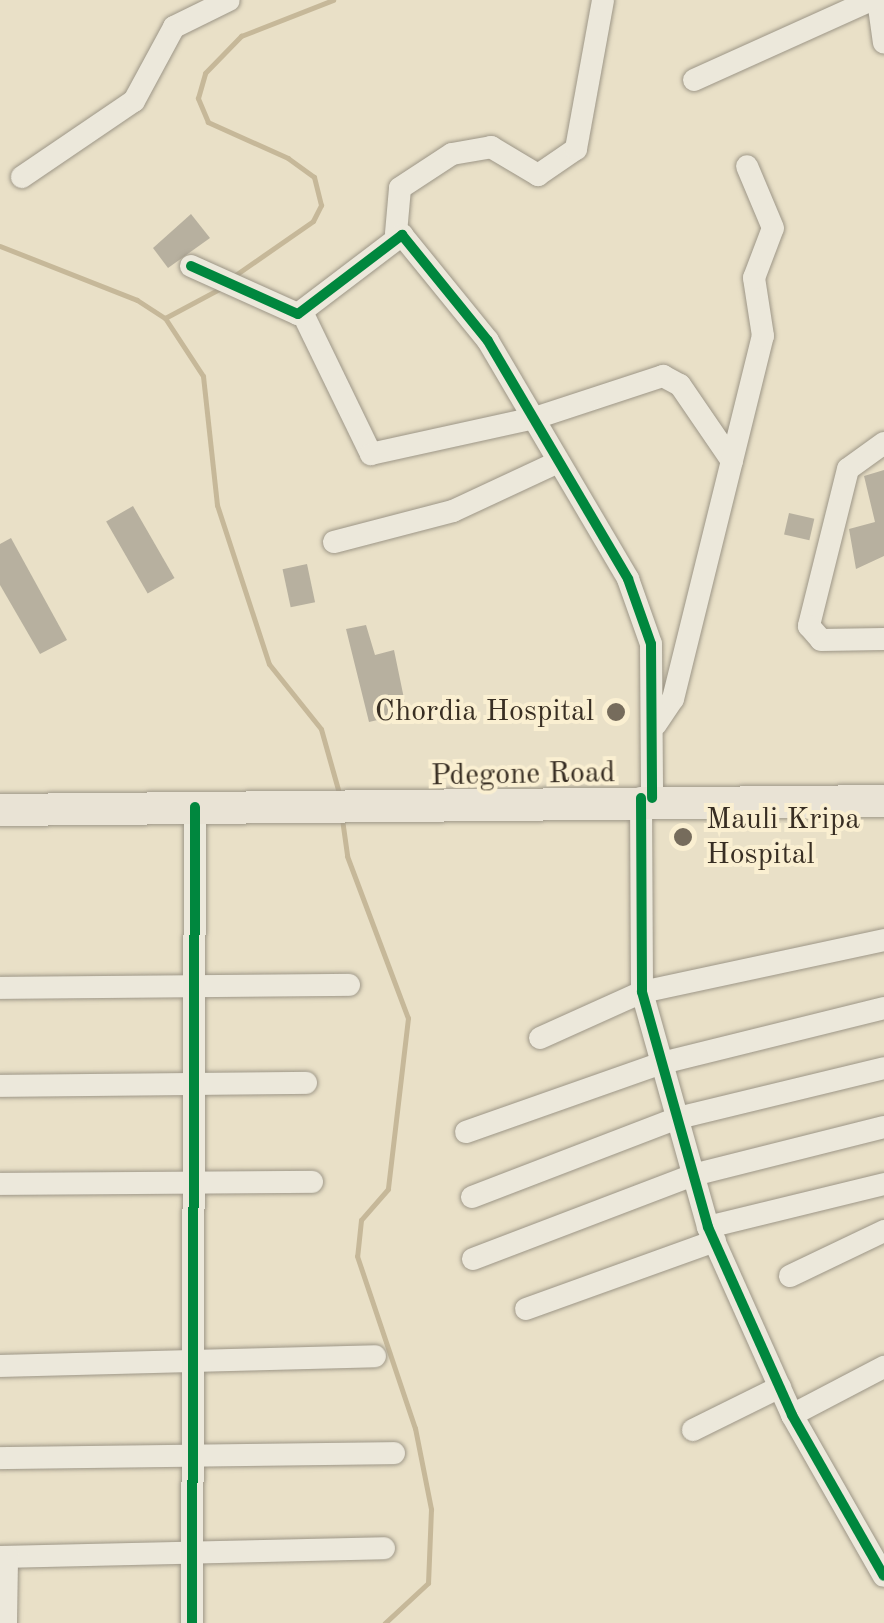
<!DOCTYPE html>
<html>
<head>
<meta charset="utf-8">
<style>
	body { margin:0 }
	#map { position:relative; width:884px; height:1623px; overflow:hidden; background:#e9e0c7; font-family:"Old Standard TT",serif }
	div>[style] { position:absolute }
	.stream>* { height:5px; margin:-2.5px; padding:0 2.5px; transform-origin:2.5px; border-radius:2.5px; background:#c6b899 }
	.building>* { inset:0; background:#b7b09f; transform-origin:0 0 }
	.roads { filter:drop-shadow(0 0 2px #9d9687) drop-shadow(0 0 2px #9d9687) }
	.minor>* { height:22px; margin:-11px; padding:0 11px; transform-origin:11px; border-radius:11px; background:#ece8db }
	.highway>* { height:32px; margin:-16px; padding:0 16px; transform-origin:16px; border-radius:16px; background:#e9e3d5 }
	.cycleway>* { height:10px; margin:-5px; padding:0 5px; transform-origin:5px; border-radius:5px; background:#00873e }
	.dots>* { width:28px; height:28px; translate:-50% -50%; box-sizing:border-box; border:5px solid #faefd1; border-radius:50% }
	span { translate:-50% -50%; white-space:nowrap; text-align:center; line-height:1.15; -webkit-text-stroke:8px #faefd1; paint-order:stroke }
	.poi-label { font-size:30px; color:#382e23 }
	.right { translate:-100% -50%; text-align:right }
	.left { translate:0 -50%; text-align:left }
	.street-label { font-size:30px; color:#382e23 }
</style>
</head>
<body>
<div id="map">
	<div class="stream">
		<div style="left:0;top:246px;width:147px;rotate:21.5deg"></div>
		<div style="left:137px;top:300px;width:33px;rotate:33deg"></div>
		<div style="left:165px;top:318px;width:69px;rotate:56.8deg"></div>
		<div style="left:203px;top:376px;width:130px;rotate:83.8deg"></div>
		<div style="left:217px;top:505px;width:167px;rotate:71.9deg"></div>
		<div style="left:269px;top:664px;width:83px;rotate:51.3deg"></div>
		<div style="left:321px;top:729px;width:66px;rotate:74.3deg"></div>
		<div style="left:234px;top:276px;width:96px;rotate:-34.8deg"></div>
		<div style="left:313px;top:221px;width:18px;rotate:-63deg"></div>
		<div style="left:321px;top:205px;width:29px;rotate:-104deg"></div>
		<div style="left:314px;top:177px;width:32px;rotate:-144deg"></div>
		<div style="left:288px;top:158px;width:88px;rotate:-155.8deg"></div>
		<div style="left:208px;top:122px;width:26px;rotate:-113deg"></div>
		<div style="left:198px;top:98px;width:26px;rotate:-74deg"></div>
		<div style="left:205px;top:73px;width:52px;rotate:-45.8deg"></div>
		<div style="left:241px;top:36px;width:99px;rotate:-21.4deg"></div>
		<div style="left:165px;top:318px;width:66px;rotate:-28.1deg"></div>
		<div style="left:342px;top:819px;width:37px;rotate:82deg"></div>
		<div style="left:347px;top:856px;width:173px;rotate:69.4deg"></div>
		<div style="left:408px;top:1018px;width:172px;rotate:96.7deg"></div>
		<div style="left:388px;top:1189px;width:41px;rotate:131.1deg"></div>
		<div style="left:361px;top:1220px;width:36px;rotate:96deg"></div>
		<div style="left:357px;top:1256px;width:182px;rotate:71.4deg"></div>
		<div style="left:415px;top:1428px;width:83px;rotate:78.8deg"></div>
		<div style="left:431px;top:1509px;width:74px;rotate:92.3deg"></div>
		<div style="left:428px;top:1583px;width:59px;rotate:137.1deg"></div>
	</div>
	<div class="building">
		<div style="clip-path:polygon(191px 214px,210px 238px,168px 268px,153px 248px)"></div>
		<div style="clip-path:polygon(884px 470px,884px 556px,856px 569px,849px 529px,875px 522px,864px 476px)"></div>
		<div style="left:133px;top:506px;width:83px;height:31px;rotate:60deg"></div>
		<div style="left:789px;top:513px;width:26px;height:22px;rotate:13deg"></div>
		<div style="clip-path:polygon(11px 538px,67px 640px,40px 654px,0 585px,0 544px)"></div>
		<div style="left:307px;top:564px;width:39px;height:25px;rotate:78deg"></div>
		<div style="clip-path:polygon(366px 625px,375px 655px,394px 650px,407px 713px,369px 722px,346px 629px)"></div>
	</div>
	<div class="roads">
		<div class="minor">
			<div style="left:878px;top:0;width:43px;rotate:82.1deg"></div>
			<div style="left:694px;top:80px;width:194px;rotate:-24.3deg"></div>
			<div style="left:22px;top:177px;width:135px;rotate:-34.2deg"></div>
			<div style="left:134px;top:101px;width:84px;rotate:-61.6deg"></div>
			<div style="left:174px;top:27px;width:61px;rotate:-26.1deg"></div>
			<div style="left:396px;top:233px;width:45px;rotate:-84.9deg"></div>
			<div style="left:400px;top:188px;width:62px;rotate:-33.2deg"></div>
			<div style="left:452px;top:154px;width:40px;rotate:-10deg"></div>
			<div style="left:491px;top:147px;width:55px;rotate:30.8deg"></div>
			<div style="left:538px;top:175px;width:46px;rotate:-34.4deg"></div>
			<div style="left:576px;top:149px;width:151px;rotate:-79.7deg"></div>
			<div style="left:191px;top:266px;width:117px;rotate:24.2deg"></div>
			<div style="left:298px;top:314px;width:131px;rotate:-37.2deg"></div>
			<div style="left:402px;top:235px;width:136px;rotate:50.9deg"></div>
			<div style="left:488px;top:341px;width:276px;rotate:59.5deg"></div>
			<div style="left:628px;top:579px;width:69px;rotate:70.5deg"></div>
			<div style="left:651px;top:644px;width:154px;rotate:89.6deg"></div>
			<div style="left:302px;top:312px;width:158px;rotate:64.1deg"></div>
			<div style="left:371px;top:454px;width:168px;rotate:-12.4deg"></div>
			<div style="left:535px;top:418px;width:135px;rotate:-18.2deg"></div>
			<div style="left:663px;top:376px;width:19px;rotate:28deg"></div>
			<div style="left:680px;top:385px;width:92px;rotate:55.6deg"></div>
			<div style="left:884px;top:443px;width:44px;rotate:144.2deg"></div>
			<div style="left:848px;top:469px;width:162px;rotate:104deg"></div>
			<div style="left:809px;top:626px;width:18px;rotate:49deg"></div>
			<div style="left:821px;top:640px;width:63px;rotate:-0.9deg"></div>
			<div style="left:334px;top:542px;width:123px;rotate:-14.6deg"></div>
			<div style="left:453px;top:511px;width:116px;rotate:-25deg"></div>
			<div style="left:656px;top:724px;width:30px;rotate:-56deg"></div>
			<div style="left:673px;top:699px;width:374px;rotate:-76.1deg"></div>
			<div style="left:763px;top:336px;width:59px;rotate:-98.8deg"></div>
			<div style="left:754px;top:278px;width:53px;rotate:-69.2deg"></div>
			<div style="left:773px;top:228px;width:67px;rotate:-112.8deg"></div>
			<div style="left:641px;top:798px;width:194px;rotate:89.7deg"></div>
			<div style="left:642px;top:992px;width:244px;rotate:74.3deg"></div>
			<div style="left:708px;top:1227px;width:206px;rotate:65.9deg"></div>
			<div style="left:792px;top:1415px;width:185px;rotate:60.3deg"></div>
			<div style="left:0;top:988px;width:349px;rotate:-0.5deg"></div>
			<div style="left:540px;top:1038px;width:112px;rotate:-24.3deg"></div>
			<div style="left:642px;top:992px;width:248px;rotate:-12.1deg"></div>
			<div style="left:0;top:1086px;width:306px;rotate:-0.6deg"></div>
			<div style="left:466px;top:1132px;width:208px;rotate:-19.4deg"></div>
			<div style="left:662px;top:1063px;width:229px;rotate:-13.9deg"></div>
			<div style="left:0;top:1184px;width:312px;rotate:-0.4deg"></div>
			<div style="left:472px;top:1197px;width:221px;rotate:-21deg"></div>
			<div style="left:678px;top:1118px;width:212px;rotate:-13.6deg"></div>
			<div style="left:708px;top:1227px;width:181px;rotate:-13.7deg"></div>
			<div style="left:473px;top:1259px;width:235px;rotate:-20.9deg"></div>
			<div style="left:693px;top:1175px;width:197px;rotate:-14.1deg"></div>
			<div style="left:790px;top:1276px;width:104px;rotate:-25.6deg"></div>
			<div style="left:526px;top:1309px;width:201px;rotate:-19.8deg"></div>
			<div style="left:0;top:1366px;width:375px;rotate:-1.5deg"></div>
			<div style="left:792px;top:1415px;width:104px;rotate:-27.6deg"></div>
			<div style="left:693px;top:1430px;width:97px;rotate:-26.3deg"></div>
			<div style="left:0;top:1458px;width:394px;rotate:-0.7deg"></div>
			<div style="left:0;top:1557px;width:384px;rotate:-1.3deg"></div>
			<div style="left:6px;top:1623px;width:66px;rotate:-89.1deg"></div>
			<div style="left:192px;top:1623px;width:816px;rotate:-89.79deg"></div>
		</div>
		<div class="highway">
			<div style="left:0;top:810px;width:884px;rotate:-0.58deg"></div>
		</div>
	</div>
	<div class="cycleway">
		<div style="left:191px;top:266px;width:117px;rotate:24.2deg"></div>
		<div style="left:298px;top:314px;width:131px;rotate:-37.2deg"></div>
		<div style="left:402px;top:235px;width:136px;rotate:50.9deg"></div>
		<div style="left:488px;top:341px;width:276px;rotate:59.5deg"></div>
		<div style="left:628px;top:579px;width:69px;rotate:70.5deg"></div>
		<div style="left:651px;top:644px;width:154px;rotate:89.6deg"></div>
		<div style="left:641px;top:798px;width:194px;rotate:89.7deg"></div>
		<div style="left:642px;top:992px;width:244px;rotate:74.3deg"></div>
		<div style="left:708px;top:1227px;width:206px;rotate:65.9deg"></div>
		<div style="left:792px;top:1415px;width:185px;rotate:60.3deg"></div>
		<div style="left:192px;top:1623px;width:816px;rotate:-89.79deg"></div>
	</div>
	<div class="dots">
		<div style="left:616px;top:712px;background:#766c5c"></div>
		<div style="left:683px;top:837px;background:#766c5c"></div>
	</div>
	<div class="poi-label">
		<span class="right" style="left:594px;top:712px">Chordia Hospital</span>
		<span class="left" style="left:706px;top:837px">Mauli Kripa<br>Hospital</span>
	</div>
	<div class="street-label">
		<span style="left:523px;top:775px;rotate:-1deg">Pdegone Road</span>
	</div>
</div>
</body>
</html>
